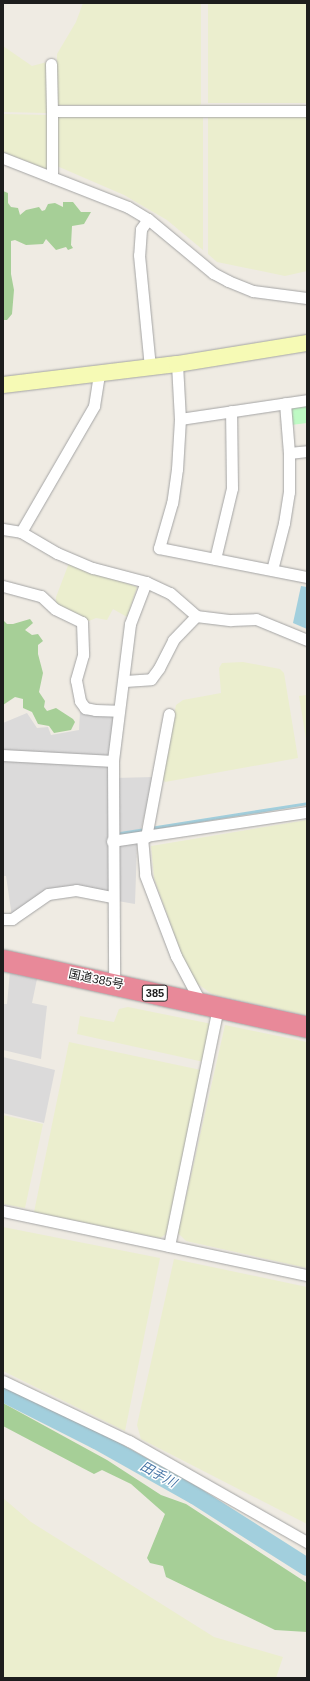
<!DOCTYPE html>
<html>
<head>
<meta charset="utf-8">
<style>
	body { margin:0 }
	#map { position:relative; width:310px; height:1681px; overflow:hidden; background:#efebe3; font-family:Helvetica,"Noto Sans JP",sans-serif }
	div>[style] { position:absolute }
	.residential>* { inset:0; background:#dbdada }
	.farmland>* { inset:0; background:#ebeece; transform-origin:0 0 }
	.forest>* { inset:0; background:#a6cf97 }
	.park>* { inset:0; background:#befac4 }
	.water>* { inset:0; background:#a2cfdd }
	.stream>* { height:3px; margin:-1.5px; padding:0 1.5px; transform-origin:1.5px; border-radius:1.5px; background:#a2cfdd }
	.river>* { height:18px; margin:-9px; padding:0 9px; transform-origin:9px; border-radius:9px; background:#a2cfdd }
	.roads { filter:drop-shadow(0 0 1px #a4a4a4) drop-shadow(0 0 1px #a4a4a4) }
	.street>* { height:11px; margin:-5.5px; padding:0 5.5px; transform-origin:5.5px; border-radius:5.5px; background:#fff }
	.secondary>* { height:16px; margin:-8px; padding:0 8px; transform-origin:8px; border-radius:8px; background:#f6fab5 }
	.highway>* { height:21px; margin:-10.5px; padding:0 10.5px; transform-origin:10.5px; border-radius:10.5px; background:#e88999 }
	span { translate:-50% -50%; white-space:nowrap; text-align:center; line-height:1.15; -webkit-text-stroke:3px #fff; paint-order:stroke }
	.shield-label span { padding:1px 3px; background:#fff; border:1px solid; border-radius:3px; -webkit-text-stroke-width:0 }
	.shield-label { font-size:11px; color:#1d1d1d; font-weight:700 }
	.street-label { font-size:12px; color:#1d1d1d }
	.water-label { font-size:13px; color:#4575a6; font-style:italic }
	.frame { position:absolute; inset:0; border:4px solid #1d1d1d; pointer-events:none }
</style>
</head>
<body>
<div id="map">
	<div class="residential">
		<div style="clip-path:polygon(80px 712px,121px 712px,115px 778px,154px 777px,137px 845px,135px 904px,83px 895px,53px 895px,12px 917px,6px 876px,3px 876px,3px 723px,27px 713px,37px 728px,48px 727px,51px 735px,79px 730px)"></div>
		<div style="clip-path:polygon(10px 972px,37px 979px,32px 1003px,47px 1006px,41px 1059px,3px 1050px,3px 1004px,7px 1004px)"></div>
		<div style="clip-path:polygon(3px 1057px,55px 1070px,44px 1123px,3px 1113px)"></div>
	</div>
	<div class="farmland">
		<div style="clip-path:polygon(83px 3px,201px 3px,201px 104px,198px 107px,56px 105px,57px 54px,76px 22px)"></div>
		<div style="left:208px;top:3px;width:99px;height:100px"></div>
		<div style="clip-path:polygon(3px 46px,32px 66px,47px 62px,47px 113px,3px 112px)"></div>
		<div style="clip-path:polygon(3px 114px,48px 115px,49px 165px,46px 169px,3px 152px)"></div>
		<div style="clip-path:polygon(307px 114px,307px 271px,285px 276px,217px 262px,208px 254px,208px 117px)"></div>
		<div style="clip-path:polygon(62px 115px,203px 115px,203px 250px,167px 220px,124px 195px,57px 166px,56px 119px)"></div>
		<div style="clip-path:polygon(69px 563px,137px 587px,127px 617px,113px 609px,107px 620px,96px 618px,89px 621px,56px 605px,56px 597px)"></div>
		<div style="clip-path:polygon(243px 662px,280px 669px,284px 673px,298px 758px,165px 782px,161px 777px,176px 705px,183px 700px,221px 693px,219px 668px,222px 663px)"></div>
		<div style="clip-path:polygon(307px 695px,307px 745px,299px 696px)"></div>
		<div style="clip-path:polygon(307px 820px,307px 1015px,212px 994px,195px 982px,185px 964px,154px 878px,151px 846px)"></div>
		<div style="clip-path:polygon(128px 1007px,212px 1024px,204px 1062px,77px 1034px,80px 1016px,114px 1022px,119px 1009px)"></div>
		<div style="clip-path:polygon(225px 1025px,307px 1042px,307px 1268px,186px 1241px,178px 1233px)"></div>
		<div style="clip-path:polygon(69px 1042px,201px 1070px,166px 1234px,160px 1238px,34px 1212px)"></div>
		<div style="clip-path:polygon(3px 1115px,43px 1124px,25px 1208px,3px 1204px)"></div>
		<div style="clip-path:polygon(3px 1227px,160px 1258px,125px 1431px,3px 1371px)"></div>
		<div style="clip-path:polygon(174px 1259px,307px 1287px,307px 1524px,141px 1439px,137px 1425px)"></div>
		<div style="clip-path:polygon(3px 1498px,31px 1522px,214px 1637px,283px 1657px,276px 1678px,3px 1678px)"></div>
	</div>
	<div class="forest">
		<div style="clip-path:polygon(3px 191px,8px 193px,8px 203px,11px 207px,18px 208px,20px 215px,26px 210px,39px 207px,42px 211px,45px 210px,48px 204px,55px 203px,63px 207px,63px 202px,73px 202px,81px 212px,91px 212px,84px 224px,72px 226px,71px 245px,73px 248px,68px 250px,66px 247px,56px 250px,46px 239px,43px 244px,26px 245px,15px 240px,11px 241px,11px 274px,14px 290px,12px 314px,7px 320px,3px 320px)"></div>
		<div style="clip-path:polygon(30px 619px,33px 623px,25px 630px,32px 635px,38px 634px,43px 641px,38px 645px,38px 654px,43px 673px,39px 692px,45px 701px,44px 707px,47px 711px,56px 708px,73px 719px,75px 722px,71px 730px,54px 733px,49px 726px,38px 724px,32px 712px,23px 708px,23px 699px,15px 697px,3px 705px,3px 620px,7px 624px,13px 624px)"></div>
		<div style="clip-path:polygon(3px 1403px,107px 1460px,161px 1495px,186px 1504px,307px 1583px,307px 1632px,275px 1630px,166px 1577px,163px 1566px,150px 1563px,147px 1558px,165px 1514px,131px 1484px,102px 1470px,94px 1474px,3px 1426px)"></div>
	</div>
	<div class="park">
		<div style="clip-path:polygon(307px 405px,307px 423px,291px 425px,289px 412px,293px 407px)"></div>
	</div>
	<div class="water">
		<div style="clip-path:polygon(301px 586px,307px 587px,307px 629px,293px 623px)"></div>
	</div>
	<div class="stream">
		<div style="left:150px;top:828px;width:159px;rotate:-9deg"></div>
		<div style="left:120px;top:833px;width:24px;rotate:-9deg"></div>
	</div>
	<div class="river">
		<div style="left:3px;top:1393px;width:104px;rotate:26.8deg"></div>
		<div style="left:96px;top:1440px;width:112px;rotate:29.3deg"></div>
		<div style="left:194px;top:1495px;width:134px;rotate:32.5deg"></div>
	</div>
	<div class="roads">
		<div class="street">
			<div style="left:51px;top:64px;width:47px;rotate:88.8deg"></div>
			<div style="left:3px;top:158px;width:134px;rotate:21.4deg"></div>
			<div style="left:128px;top:207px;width:23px;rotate:31deg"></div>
			<div style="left:148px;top:219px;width:85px;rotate:39.7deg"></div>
			<div style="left:213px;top:273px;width:17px;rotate:28deg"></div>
			<div style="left:228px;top:281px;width:27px;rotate:22deg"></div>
			<div style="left:253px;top:291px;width:54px;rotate:7.4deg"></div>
			<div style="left:52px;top:177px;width:66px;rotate:-90deg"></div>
			<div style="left:52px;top:111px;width:255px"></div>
			<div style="left:148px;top:219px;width:12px;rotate:125deg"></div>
			<div style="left:141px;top:229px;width:26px;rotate:94deg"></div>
			<div style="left:139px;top:255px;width:113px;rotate:84.4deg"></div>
			<div style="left:177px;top:364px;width:55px;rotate:86.9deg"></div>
			<div style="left:180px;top:419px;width:50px;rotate:93.4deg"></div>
			<div style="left:177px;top:469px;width:34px;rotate:98deg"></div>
			<div style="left:172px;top:503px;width:47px;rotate:106.1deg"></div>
			<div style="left:159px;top:548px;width:151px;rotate:11.1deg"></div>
			<div style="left:180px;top:419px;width:128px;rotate:-8.5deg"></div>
			<div style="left:289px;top:453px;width:18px;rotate:-6deg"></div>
			<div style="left:3px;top:529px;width:18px;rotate:9deg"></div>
			<div style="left:21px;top:532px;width:42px;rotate:30.3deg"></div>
			<div style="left:57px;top:553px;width:39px;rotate:23deg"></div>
			<div style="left:93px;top:568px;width:55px;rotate:14.8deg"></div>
			<div style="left:146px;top:582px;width:45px;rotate:110.9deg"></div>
			<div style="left:130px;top:624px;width:138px;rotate:97.1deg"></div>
			<div style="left:113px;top:761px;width:223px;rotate:89.7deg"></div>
			<div style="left:21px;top:532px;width:146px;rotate:-59.9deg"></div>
			<div style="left:94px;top:406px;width:32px;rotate:-81deg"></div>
			<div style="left:215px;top:559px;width:73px;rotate:-76.5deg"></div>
			<div style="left:232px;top:488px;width:77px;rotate:-90.7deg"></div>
			<div style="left:272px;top:570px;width:49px;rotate:-75.7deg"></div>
			<div style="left:284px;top:523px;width:31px;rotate:-81deg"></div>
			<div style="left:289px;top:492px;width:39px;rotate:-90deg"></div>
			<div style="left:289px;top:453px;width:50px;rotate:-94.6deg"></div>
			<div style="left:146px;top:582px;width:26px;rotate:25deg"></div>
			<div style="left:170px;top:593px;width:35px;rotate:41deg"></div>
			<div style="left:3px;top:586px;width:39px;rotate:15deg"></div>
			<div style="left:41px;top:596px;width:19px;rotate:43deg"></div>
			<div style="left:55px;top:609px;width:30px;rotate:26deg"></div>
			<div style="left:82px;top:622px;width:33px;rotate:88deg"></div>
			<div style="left:83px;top:655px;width:26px;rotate:106deg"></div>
			<div style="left:76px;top:680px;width:21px;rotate:79deg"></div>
			<div style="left:80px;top:701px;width:9px;rotate:54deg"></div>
			<div style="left:85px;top:708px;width:10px;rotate:11deg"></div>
			<div style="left:95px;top:710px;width:23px;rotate:2deg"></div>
			<div style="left:125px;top:681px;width:26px;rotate:-4deg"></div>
			<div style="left:151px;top:679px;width:14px;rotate:-54deg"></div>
			<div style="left:159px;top:668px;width:31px;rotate:-63deg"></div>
			<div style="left:173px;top:640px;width:33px;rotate:-46deg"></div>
			<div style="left:196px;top:616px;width:35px;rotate:7deg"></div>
			<div style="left:231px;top:620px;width:25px;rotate:-2deg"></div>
			<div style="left:256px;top:619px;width:55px;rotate:22.4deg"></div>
			<div style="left:3px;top:755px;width:110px;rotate:3.1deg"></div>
			<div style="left:142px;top:837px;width:38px;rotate:85deg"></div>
			<div style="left:145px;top:875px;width:87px;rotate:69.1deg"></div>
			<div style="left:176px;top:956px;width:53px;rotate:62deg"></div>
			<div style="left:146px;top:837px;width:125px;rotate:-79.4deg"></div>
			<div style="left:112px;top:841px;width:197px;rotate:-8.5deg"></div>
			<div style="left:3px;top:919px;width:9px"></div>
			<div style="left:12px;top:919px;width:44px;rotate:-34.8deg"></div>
			<div style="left:48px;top:894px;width:28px;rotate:-8deg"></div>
			<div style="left:76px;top:890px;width:37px;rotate:11deg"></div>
			<div style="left:3px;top:1211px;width:311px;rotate:11.9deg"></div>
			<div style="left:169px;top:1246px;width:243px;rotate:-78.4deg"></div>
			<div style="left:3px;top:1381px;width:140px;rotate:25.5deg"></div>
			<div style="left:129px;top:1441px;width:205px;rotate:29.6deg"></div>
		</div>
		<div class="secondary">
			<div style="left:3px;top:385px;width:175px;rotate:-6.9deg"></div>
			<div style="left:177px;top:364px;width:132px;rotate:-9.2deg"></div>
		</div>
		<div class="highway">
			<div style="left:3px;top:960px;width:311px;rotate:12.4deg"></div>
		</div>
	</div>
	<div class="shield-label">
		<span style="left:155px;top:993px">385</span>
	</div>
	<div class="street-label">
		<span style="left:96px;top:980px;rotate:12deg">国道385号</span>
	</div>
	<div class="water-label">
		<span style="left:158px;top:1475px;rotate:29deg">田手川</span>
	</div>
	<div class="frame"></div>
</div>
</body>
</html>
